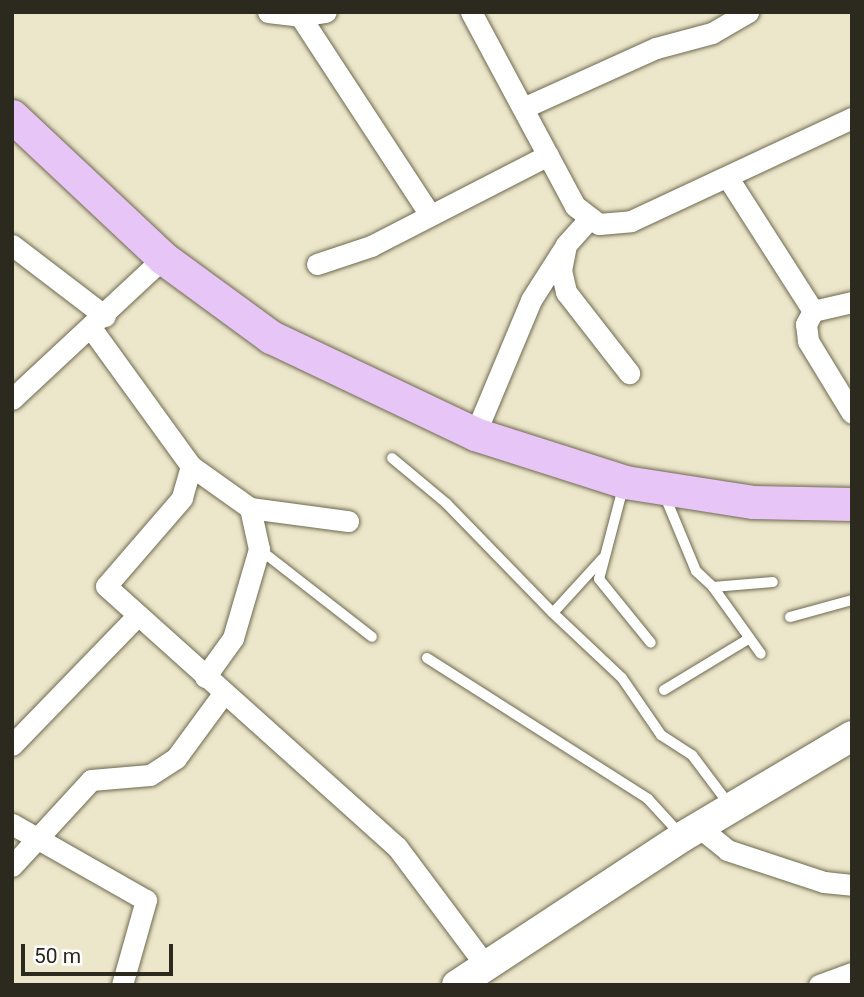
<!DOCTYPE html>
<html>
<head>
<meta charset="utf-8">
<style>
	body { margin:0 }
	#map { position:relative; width:864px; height:997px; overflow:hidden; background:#ece6ca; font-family:Roboto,sans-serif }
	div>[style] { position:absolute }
	.roads { filter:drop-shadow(0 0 2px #6e6950) drop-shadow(0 0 2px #6e6950) }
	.lane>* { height:10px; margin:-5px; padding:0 5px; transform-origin:5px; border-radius:5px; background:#fff }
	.street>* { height:21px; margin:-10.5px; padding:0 10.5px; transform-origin:10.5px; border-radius:10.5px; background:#fff }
	.secondary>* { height:30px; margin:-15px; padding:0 15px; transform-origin:15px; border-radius:15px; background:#fff }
	.primary>* { height:33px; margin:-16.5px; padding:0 16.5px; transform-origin:16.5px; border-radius:16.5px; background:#e8c5f7 }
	span { translate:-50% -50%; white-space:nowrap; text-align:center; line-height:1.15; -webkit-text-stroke:5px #fff; paint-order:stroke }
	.frame { position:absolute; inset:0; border:14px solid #2c2a1f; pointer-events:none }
	.scale { position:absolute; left:21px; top:944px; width:152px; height:32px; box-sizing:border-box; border:4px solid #2c2a1f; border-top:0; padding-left:9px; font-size:21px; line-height:24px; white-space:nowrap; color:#2c2a1f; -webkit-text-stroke:5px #fff; paint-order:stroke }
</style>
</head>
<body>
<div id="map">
	<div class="roads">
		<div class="lane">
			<div style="left:392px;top:458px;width:70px;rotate:39.8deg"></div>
			<div style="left:446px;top:503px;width:153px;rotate:45.8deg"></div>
			<div style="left:624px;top:484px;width:98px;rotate:104.7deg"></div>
			<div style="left:599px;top:579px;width:82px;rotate:50.9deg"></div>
			<div style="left:664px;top:494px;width:83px;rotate:67.4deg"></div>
			<div style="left:696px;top:571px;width:23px;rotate:43deg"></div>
			<div style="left:713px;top:587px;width:82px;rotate:54.4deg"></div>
			<div style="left:259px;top:549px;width:143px;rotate:37.9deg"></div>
			<div style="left:603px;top:558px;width:74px;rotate:132.3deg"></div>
			<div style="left:553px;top:613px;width:95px;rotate:43.3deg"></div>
			<div style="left:622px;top:678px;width:69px;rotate:55.6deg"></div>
			<div style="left:661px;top:735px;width:37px;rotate:33deg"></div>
			<div style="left:692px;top:755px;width:65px;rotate:53.1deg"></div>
			<div style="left:713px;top:587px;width:60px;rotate:-4.8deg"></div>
			<div style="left:790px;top:617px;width:64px;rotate:-15.3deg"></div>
			<div style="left:427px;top:658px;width:262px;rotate:32.5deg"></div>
			<div style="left:648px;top:799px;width:49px;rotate:47.5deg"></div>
			<div style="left:664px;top:690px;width:100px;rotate:-31.2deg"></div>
		</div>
		<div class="street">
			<div style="left:268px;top:12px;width:32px;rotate:7deg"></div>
			<div style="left:300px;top:16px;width:26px;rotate:-9deg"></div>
			<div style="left:471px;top:12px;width:220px;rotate:61.8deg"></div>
			<div style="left:575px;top:206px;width:30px;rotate:37deg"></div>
			<div style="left:599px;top:224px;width:32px;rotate:-5deg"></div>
			<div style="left:631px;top:221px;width:244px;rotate:-25deg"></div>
			<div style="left:300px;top:16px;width:235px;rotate:56.8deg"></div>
			<div style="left:523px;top:108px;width:146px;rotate:-24.3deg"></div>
			<div style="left:656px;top:48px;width:58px;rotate:-15deg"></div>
			<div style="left:712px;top:33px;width:42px;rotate:-30.3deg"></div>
			<div style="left:728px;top:178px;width:158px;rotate:57.4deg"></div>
			<div style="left:590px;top:218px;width:36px;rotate:132deg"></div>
			<div style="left:566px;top:245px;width:25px;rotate:101deg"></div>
			<div style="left:561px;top:270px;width:23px;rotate:77deg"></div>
			<div style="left:566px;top:292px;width:103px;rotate:52.1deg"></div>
			<div style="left:12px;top:245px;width:117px;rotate:37.4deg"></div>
			<div style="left:317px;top:264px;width:57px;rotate:-18.4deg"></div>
			<div style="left:371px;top:246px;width:199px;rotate:-27.2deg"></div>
			<div style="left:852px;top:302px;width:40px;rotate:167deg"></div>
			<div style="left:813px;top:311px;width:15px;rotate:118deg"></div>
			<div style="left:806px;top:324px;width:17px;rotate:83deg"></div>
			<div style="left:808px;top:341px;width:84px;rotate:58.6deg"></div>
			<div style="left:91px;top:328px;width:170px;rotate:54.1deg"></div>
			<div style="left:191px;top:466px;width:72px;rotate:35.4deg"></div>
			<div style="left:250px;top:508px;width:99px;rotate:7.6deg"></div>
			<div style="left:12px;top:399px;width:207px;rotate:-43deg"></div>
			<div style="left:475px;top:434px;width:145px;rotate:-67.3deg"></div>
			<div style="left:531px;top:300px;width:65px;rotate:-57.5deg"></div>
			<div style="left:191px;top:466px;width:33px;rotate:106deg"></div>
			<div style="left:182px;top:498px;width:116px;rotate:130.8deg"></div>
			<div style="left:106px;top:586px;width:391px;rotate:41.9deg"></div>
			<div style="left:397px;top:847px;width:149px;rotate:53.2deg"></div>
			<div style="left:205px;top:677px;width:48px;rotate:-54.3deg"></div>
			<div style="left:233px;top:638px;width:93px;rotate:-73.7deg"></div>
			<div style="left:259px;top:549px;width:42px;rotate:-102.4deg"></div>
			<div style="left:12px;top:745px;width:181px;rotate:-45.9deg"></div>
			<div style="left:12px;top:824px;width:154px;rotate:29.6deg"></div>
			<div style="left:146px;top:900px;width:88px;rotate:105.8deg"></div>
			<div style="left:699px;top:827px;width:36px;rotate:39deg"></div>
			<div style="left:727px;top:850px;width:102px;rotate:18.3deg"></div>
			<div style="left:824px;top:882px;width:28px;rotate:6deg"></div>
			<div style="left:12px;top:866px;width:117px;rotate:-47.4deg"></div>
			<div style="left:91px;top:780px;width:59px;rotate:-4.8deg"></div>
			<div style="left:150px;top:775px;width:31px;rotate:-33deg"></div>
			<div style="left:176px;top:758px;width:79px;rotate:-53.7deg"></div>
			<div style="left:819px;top:985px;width:35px;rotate:-20deg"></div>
		</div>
		<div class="secondary">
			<div style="left:457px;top:985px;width:269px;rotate:-33.3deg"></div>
			<div style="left:682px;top:837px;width:198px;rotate:-30.7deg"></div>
		</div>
		<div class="primary">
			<div style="left:12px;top:116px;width:207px;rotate:43.2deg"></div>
			<div style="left:163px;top:258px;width:134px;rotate:36.2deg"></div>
			<div style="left:271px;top:337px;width:226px;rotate:25.4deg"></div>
			<div style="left:475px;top:434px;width:157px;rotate:17.7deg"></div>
			<div style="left:625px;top:482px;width:130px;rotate:8.9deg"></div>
			<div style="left:753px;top:502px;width:99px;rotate:1.2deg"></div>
		</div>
	</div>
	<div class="frame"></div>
	<div class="scale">50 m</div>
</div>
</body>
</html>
